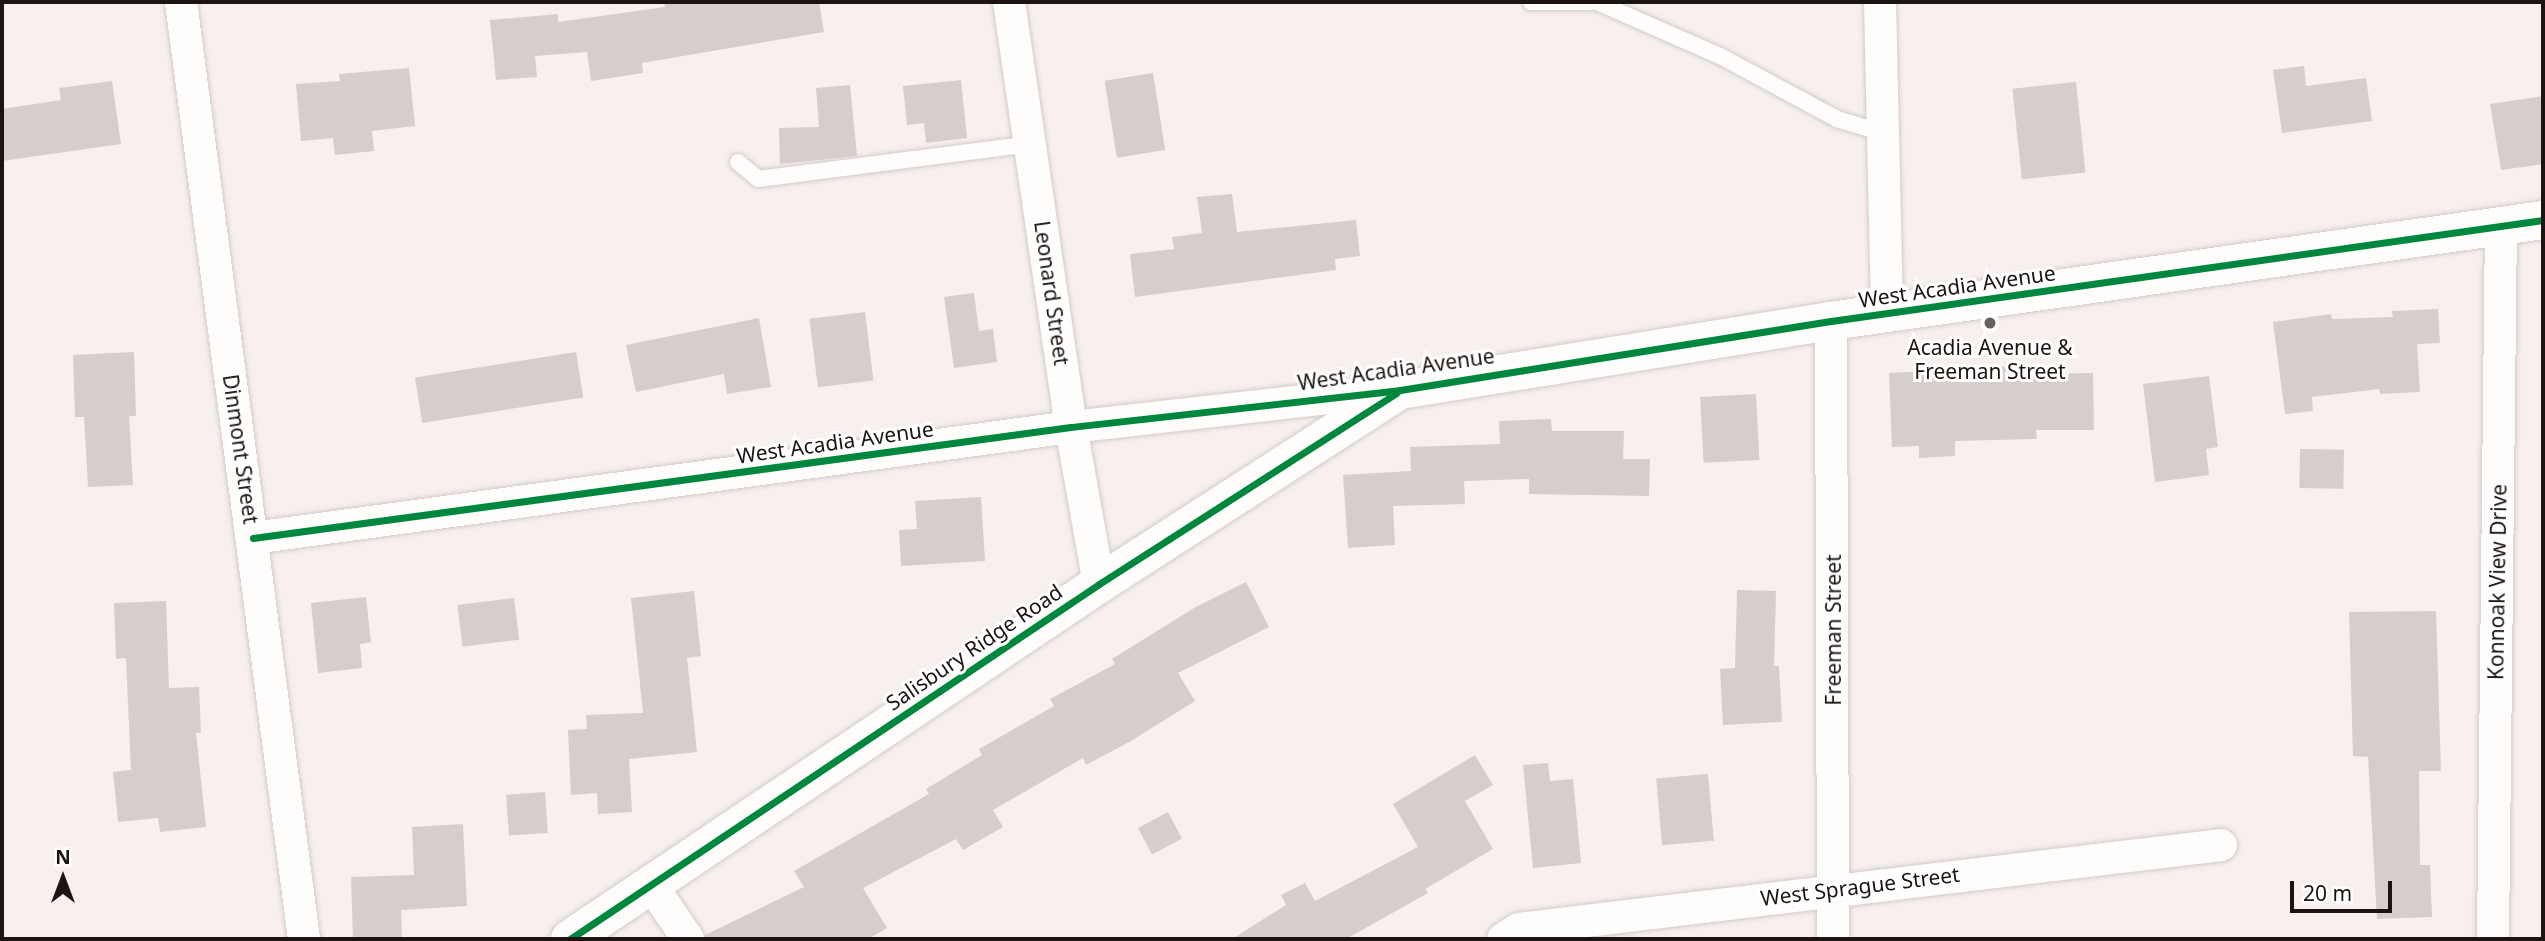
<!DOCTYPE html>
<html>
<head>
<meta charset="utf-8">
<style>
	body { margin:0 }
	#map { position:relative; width:2545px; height:941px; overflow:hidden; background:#f8f0ed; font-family:"Noto Sans",sans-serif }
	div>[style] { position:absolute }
	.building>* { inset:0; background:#d6cecb; transform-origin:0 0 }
	.roads { filter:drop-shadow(0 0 2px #d3cbc8) drop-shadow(0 0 2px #d3cbc8) }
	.service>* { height:16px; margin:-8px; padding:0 8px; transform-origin:8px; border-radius:8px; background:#fefdfc }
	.minor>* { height:32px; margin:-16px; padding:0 16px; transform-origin:16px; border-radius:16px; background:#fefdfc }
	.tertiary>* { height:38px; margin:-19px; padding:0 19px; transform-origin:19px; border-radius:19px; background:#fefdfc }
	.cycleway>* { height:7px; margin:-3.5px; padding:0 3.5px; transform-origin:3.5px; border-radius:3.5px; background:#00873e }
	.dots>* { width:19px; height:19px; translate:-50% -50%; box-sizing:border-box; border:4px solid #fff; border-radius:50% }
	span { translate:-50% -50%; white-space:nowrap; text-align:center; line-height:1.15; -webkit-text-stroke:6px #fff; paint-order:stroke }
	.street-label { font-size:21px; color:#1c1410 }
	.poi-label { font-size:21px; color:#1c1410 }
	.frame { position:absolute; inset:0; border:4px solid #1c1410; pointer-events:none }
	.north { position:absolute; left:28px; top:843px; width:70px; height:70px; -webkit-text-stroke:5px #fff; paint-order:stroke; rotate:0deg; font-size:19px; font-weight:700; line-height:28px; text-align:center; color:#1c1410 }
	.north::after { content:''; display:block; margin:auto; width:24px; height:32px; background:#1c1410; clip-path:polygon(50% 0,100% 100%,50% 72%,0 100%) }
	.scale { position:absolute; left:2290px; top:881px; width:102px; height:32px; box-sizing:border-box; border:4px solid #1c1410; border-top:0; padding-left:9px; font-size:21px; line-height:24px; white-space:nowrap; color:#1c1410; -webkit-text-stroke:5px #fff; paint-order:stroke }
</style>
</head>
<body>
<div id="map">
	<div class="building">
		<div style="clip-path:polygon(664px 2px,819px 2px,824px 32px,642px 63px,643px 73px,591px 81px,587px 52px,535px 56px,537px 77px,496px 80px,490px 20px,558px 14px,558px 22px,665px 7px)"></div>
		<div style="clip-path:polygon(2304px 66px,2306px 86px,2366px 78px,2372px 121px,2282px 133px,2273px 70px)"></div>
		<div style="clip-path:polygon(409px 68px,415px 126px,372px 131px,374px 151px,335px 155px,333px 138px,301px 141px,296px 84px,340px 81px,339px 74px)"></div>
		<div style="left:1153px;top:73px;width:78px;height:49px;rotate:81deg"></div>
		<div style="clip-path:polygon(961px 80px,967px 138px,926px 143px,924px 123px,907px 125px,903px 86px)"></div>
		<div style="clip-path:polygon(112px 81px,121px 144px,2px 161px,2px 109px,61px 100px,59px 88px)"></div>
		<div style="left:2076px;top:82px;width:91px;height:64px;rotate:84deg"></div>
		<div style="clip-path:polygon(850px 85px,857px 156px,780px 164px,779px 128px,819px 127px,816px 88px)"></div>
		<div style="clip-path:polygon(2543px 96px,2543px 164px,2501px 170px,2490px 104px)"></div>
		<div style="clip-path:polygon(1232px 194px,1237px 232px,1356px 220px,1360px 256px,1335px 259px,1336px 270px,1135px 297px,1130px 254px,1174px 249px,1172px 237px,1202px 233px,1197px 197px)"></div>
		<div style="clip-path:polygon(974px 293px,979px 331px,993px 329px,997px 362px,954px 368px,944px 297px)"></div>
		<div style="clip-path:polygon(2438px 309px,2440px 343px,2417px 344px,2420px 392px,2380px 394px,2379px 389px,2312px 397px,2313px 411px,2285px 414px,2273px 322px,2331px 314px,2332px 319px,2393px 317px,2392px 311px)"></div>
		<div style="left:865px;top:312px;width:69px;height:56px;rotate:83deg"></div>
		<div style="clip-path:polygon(759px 318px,771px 387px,727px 394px,724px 374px,636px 392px,626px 345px)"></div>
		<div style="clip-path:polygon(134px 352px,136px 416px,129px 416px,133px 485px,88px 487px,84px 417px,75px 417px,73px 355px)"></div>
		<div style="left:576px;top:352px;width:46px;height:163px;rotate:81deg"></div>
		<div style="clip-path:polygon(2034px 365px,2035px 374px,2093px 373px,2094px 430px,2036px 430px,2037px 439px,1955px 441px,1955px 456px,1919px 458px,1919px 446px,1892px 447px,1889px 373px)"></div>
		<div style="clip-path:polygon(2209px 376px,2218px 447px,2206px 449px,2209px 475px,2155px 482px,2143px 384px)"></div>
		<div style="left:1756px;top:394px;width:66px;height:56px;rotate:87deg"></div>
		<div style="clip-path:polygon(1551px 419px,1552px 431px,1624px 431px,1623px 459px,1650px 459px,1649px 496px,1529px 494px,1529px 479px,1464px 481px,1465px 504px,1393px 506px,1395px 545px,1348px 548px,1343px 475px,1411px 471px,1410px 447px,1500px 444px,1499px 421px)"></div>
		<div style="left:2300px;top:449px;width:44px;height:39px;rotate:1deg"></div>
		<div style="clip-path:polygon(981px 497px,985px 561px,901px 566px,899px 530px,917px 529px,915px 501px)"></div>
		<div style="clip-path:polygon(1246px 582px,1269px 627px,1178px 673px,1195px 701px,1131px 741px,1086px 765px,1083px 758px,993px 810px,1003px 827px,963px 850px,956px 839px,863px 888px,887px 928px,868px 939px,706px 939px,705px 935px,804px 887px,794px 871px,929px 794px,926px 789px,982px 755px,979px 749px,1054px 706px,1050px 699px,1115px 664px,1112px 659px,1194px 608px)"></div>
		<div style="clip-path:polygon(1737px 590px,1776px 591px,1774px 666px,1779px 666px,1782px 722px,1723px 725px,1720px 669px,1735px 668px)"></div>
		<div style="clip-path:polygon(694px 591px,701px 656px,687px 658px,697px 752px,629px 759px,632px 812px,598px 814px,597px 793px,571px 795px,568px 730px,587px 729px,586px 715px,643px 713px,631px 598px)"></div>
		<div style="clip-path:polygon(366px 597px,371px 642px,360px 644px,362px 668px,318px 673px,311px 603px)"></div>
		<div style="left:514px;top:598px;width:42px;height:57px;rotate:83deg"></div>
		<div style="clip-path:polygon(166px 601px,169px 688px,199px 687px,201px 733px,196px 733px,206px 827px,160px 832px,158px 818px,118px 822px,113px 772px,131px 770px,126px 658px,116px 659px,114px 603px)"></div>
		<div style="clip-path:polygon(2436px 611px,2441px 771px,2419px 771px,2420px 865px,2430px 865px,2432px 917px,2377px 919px,2368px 757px,2353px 756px,2349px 612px)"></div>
		<div style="clip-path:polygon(1475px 755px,1493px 785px,1465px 801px,1493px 849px,1425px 889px,1428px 893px,1346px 939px,1232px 939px,1286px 905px,1281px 895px,1305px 883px,1315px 901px,1418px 847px,1393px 804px)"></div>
		<div style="clip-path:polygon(1548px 763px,1550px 781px,1573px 779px,1581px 863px,1533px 868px,1523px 765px)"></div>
		<div style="left:1708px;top:774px;width:67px;height:52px;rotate:85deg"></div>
		<div style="left:545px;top:792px;width:41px;height:39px;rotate:86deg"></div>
		<div style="left:1168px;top:812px;width:30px;height:34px;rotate:62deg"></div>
		<div style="clip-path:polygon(463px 824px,467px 906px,401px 910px,402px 939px,353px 939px,351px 877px,414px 875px,412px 827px)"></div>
	</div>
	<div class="roads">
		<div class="service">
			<div style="left:1531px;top:2px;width:61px"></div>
			<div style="left:1597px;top:2px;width:137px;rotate:23.7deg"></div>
			<div style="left:1722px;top:57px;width:131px;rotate:28.3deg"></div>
			<div style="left:1837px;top:119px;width:48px;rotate:16.9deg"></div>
			<div style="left:738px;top:162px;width:26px;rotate:40deg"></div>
			<div style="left:758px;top:179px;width:274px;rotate:-7.3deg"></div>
		</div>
		<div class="minor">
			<div style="left:181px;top:2px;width:945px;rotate:82.52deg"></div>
			<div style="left:1009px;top:2px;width:429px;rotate:81.7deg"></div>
			<div style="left:1071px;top:427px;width:159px;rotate:79.9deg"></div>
			<div style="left:1880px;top:2px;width:312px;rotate:88.7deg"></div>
			<div style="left:1831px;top:321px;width:618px;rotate:89.81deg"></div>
			<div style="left:253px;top:538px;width:825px;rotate:-7.73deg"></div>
			<div style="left:1071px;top:427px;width:330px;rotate:-6.4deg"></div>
			<div style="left:652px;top:886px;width:64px;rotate:55.8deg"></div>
			<div style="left:1503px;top:939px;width:19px;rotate:-32deg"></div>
			<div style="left:1519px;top:929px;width:707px;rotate:-6.82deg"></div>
			<div style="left:2493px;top:939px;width:714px;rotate:-89.36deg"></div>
		</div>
		<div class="tertiary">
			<div style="left:570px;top:939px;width:637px;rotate:-33.86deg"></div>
			<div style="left:1099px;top:584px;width:358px;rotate:-32.8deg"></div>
			<div style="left:1400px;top:390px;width:436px;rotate:-9.1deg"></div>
			<div style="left:1831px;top:321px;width:719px;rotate:-8.07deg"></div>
		</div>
	</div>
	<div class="cycleway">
		<div style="left:253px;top:538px;width:825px;rotate:-7.73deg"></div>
		<div style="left:1071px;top:427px;width:331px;rotate:-6.4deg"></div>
		<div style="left:1400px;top:390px;width:436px;rotate:-9.1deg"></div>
		<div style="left:1831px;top:321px;width:719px;rotate:-8.07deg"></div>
		<div style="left:570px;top:939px;width:637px;rotate:-33.86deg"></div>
		<div style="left:1099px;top:584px;width:353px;rotate:-32.7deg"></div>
	</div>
	<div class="dots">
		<div style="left:1990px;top:323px;background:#69615d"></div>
	</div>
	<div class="street-label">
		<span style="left:1957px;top:286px;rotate:-8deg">West Acadia Avenue</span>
		<span style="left:1052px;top:293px;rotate:82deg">Leonard Street</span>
		<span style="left:1396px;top:369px;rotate:-8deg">West Acadia Avenue</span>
		<span style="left:835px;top:442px;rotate:-8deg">West Acadia Avenue</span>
		<span style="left:241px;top:449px;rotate:82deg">Dinmont Street</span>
		<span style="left:2497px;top:582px;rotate:-89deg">Konnoak View Drive</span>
		<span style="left:1833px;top:630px;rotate:-90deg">Freeman Street</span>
		<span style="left:974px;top:647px;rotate:-34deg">Salisbury Ridge Road</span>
		<span style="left:1860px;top:886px;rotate:-7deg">West Sprague Street</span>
	</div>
	<div class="poi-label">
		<span style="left:1990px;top:359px">Acadia Avenue &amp;<br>Freeman Street</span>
	</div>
	<div class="frame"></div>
	<div class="north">N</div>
	<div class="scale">20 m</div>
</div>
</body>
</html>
